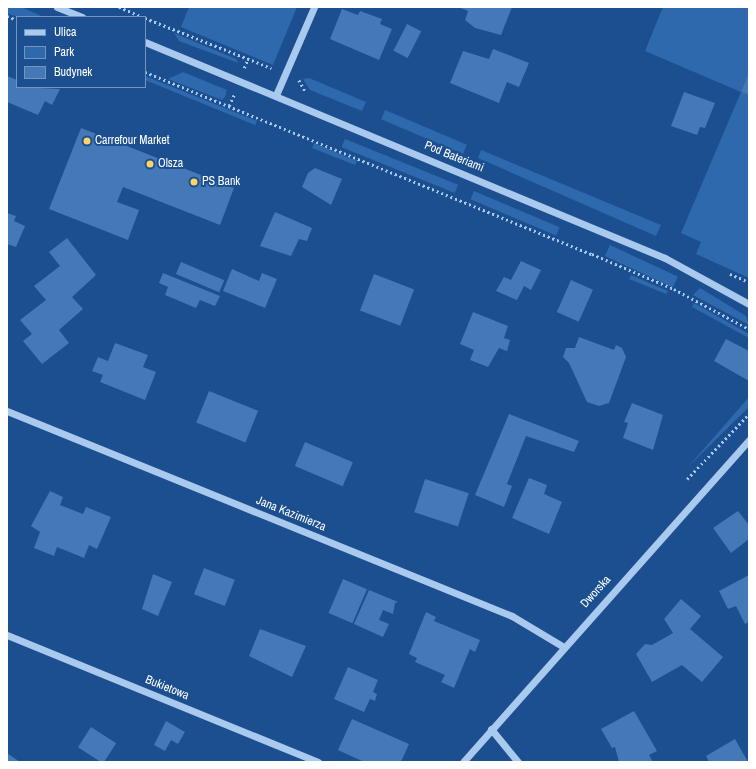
<!DOCTYPE html>
<html>
<head>
<meta charset="utf-8">
<style>
	body { margin:0 }
	#map { position:relative; width:756px; height:769px; overflow:hidden; background:#1b4f8f; font-family:"Archivo Narrow",sans-serif }
	div>[style] { position:absolute }
	.green>* { inset:0; background:#2e69ad; transform-origin:0 0 }
	.building>* { inset:0; background:#4478b7; transform-origin:0 0 }
	.path>* { height:2.5px; margin-top:-1.25px; transform-origin:0; background:repeating-linear-gradient(90deg,#a9c9ee 0 2px,transparent 0 5px) }
	.minor>* { height:7px; margin:-3.5px; padding:0 3.5px; transform-origin:3.5px; border-radius:3.5px; background:#a9c9ee }
	.dots>* { width:11px; height:11px; translate:-50% -50%; box-sizing:border-box; border:2px solid #1b4f8f; border-radius:50% }
	span { translate:-50% -50%; white-space:nowrap; text-align:center; line-height:1.15; -webkit-text-stroke:4px #1b4f8f; paint-order:stroke }
	.poi-label { font-size:12px; color:#fff }
	.left { translate:0 -50%; text-align:left }
	.street-label { font-size:12px; color:#fff }
	.frame { position:absolute; inset:0; border:8px solid #fff; pointer-events:none }
	.legend { position:absolute; left:16px; top:16px; width:130px; height:72px; box-sizing:border-box; background:#1b4f8f; border:1px solid #7695bc; margin:0; padding:5px 7px; list-style:none; font-size:12px; color:#fff }
	.legend li { display:flex; align-items:center; gap:8px; height:20px }
	.legend b { width:20px; border:1px solid #7695bc }
</style>
</head>
<body>
<div id="map">
	<div class="green">
		<div style="clip-path:polygon(7px 7px,21px 7px,44px 17px,17px 17px,7px 13px)"></div>
		<div style="clip-path:polygon(189px 7px,297px 7px,273px 65px,181px 27px)"></div>
		<div style="clip-path:polygon(663px 7px,749px 7px,749px 72px,741px 92px,749px 95px,749px 278px,696px 254px,701px 242px,681px 233px,741px 92px,645px 51px)"></div>
		<div style="clip-path:polygon(174px 33px,236px 59px,238px 63px,179px 41px)"></div>
		<div style="clip-path:polygon(183px 72px,227px 90px,225px 97px,222px 100px,168px 79px)"></div>
		<div style="clip-path:polygon(145px 76px,257px 121px,255px 125px,145px 80px)"></div>
		<div style="clip-path:polygon(309px 78px,366px 102px,362px 111px,310px 90px,303px 79px)"></div>
		<div style="left:385px;top:110px;width:89px;height:10px;rotate:23deg"></div>
		<div style="left:345px;top:139px;width:122px;height:9px;rotate:22deg"></div>
		<div style="clip-path:polygon(314px 143px,357px 161px,355px 165px,312px 148px)"></div>
		<div style="clip-path:polygon(481px 150px,661px 225px,656px 236px,478px 158px)"></div>
		<div style="left:474px;top:191px;width:93px;height:9px;rotate:23deg"></div>
		<div style="left:610px;top:245px;width:75px;height:12px;rotate:25deg"></div>
		<div style="clip-path:polygon(631px 275px,668px 291px,666px 294px,629px 279px)"></div>
		<div style="clip-path:polygon(700px 288px,746px 316px,749px 325px,693px 295px)"></div>
		<div style="clip-path:polygon(694px 303px,749px 334px,749px 338px,692px 307px)"></div>
		<div style="clip-path:polygon(749px 397px,749px 407px,688px 467px)"></div>
	</div>
	<div class="building">
		<div style="clip-path:polygon(458px 7px,512px 7px,501px 35px,475px 28px,465px 20px,468px 11px)"></div>
		<div style="clip-path:polygon(342px 9px,358px 15px,360px 11px,382px 19px,380px 24px,392px 29px,379px 60px,330px 39px)"></div>
		<div style="left:407px;top:24px;width:16px;height:30px;rotate:27deg"></div>
		<div style="clip-path:polygon(493px 49px,529px 63px,519px 87px,507px 82px,499px 103px,450px 83px,463px 51px,489px 59px)"></div>
		<div style="clip-path:polygon(749px 72px,749px 95px,741px 92px)"></div>
		<div style="clip-path:polygon(7px 76px,17px 80px,17px 87px,60px 89px,52px 105px,45px 101px,38px 115px,7px 102px)"></div>
		<div style="clip-path:polygon(684px 92px,715px 103px,705px 128px,700px 127px,697px 135px,671px 126px)"></div>
		<div style="clip-path:polygon(81px 128px,234px 188px,220px 225px,123px 187px,117px 202px,139px 210px,128px 240px,49px 209px)"></div>
		<div style="clip-path:polygon(315px 168px,342px 179px,331px 205px,302px 187px,308px 173px)"></div>
		<div style="clip-path:polygon(275px 212px,312px 228px,307px 241px,299px 239px,291px 256px,260px 246px)"></div>
		<div style="clip-path:polygon(7px 213px,16px 216px,14px 221px,25px 226px,16px 247px,7px 244px)"></div>
		<div style="clip-path:polygon(67px 238px,96px 275px,72px 297px,83px 309px,59px 330px,69px 343px,42px 364px,23px 341px,32px 334px,20px 320px,46px 300px,34px 286px,60px 266px,49px 252px)"></div>
		<div style="clip-path:polygon(521px 261px,541px 270px,531px 290px,524px 286px,517px 300px,496px 291px,504px 277px,511px 280px)"></div>
		<div style="left:181px;top:262px;width:47px;height:13px;rotate:23deg"></div>
		<div style="clip-path:polygon(232px 269px,259px 281px,262px 273px,277px 279px,265px 308px,223px 291px)"></div>
		<div style="clip-path:polygon(163px 273px,220px 296px,215px 306px,200px 300px,196px 308px,165px 295px,168px 287px,159px 283px)"></div>
		<div style="left:374px;top:274px;width:43px;height:39px;rotate:21deg"></div>
		<div style="left:571px;top:280px;width:24px;height:35px;rotate:24deg"></div>
		<div style="clip-path:polygon(473px 312px,508px 326px,504px 338px,510px 340px,507px 351px,499px 348px,488px 367px,470px 360px,474px 350px,460px 344px)"></div>
		<div style="clip-path:polygon(579px 337px,614px 350px,616px 345px,622px 348px,626px 357px,609px 403px,599px 406px,587px 402px,569px 363px,563px 357px,566px 348px,575px 348px)"></div>
		<div style="clip-path:polygon(726px 339px,749px 351px,749px 381px,714px 361px)"></div>
		<div style="clip-path:polygon(115px 343px,148px 355px,143px 367px,156px 372px,145px 400px,100px 382px,103px 375px,92px 371px,98px 357px,108px 361px)"></div>
		<div style="left:209px;top:391px;width:53px;height:34px;rotate:22deg"></div>
		<div style="clip-path:polygon(632px 403px,663px 415px,653px 450px,623px 438px,628px 423px,624px 422px)"></div>
		<div style="clip-path:polygon(509px 414px,579px 441px,574px 452px,526px 436px,507px 484px,512px 486px,504px 507px,475px 495px)"></div>
		<div style="left:305px;top:442px;width:52px;height:26px;rotate:23deg"></div>
		<div style="clip-path:polygon(529px 478px,547px 485px,544px 494px,562px 502px,549px 534px,512px 518px)"></div>
		<div style="left:425px;top:479px;width:46px;height:35px;rotate:18deg"></div>
		<div style="clip-path:polygon(50px 491px,63px 497px,60px 505px,83px 514px,86px 507px,111px 517px,97px 549px,89px 545px,84px 558px,57px 547px,54px 556px,34px 548px,40px 532px,31px 526px)"></div>
		<div style="clip-path:polygon(738px 511px,749px 525px,749px 539px,731px 553px,713px 528px)"></div>
		<div style="left:204px;top:568px;width:33px;height:28px;rotate:21deg"></div>
		<div style="clip-path:polygon(153px 574px,172px 582px,158px 616px,142px 609px)"></div>
		<div style="clip-path:polygon(749px 575px,749px 622px,745px 624px,736px 606px,728px 609px,719px 591px)"></div>
		<div style="left:343px;top:579px;width:26px;height:37px;rotate:23deg"></div>
		<div style="clip-path:polygon(369px 590px,398px 602px,395px 603px,393px 614px,383px 610px,379px 620px,389px 624px,383px 637px,354px 624px)"></div>
		<div style="clip-path:polygon(681px 599px,701px 616px,690px 629px,723px 657px,702px 682px,682px 665px,652px 682px,636px 654px,645px 644px,652px 645px,673px 633px,664px 619px)"></div>
		<div style="clip-path:polygon(426px 612px,436px 617px,434px 621px,480px 640px,475px 652px,470px 649px,454px 688px,441px 682px,445px 675px,415px 662px,417px 658px,409px 654px)"></div>
		<div style="clip-path:polygon(260px 629px,306px 646px,292px 677px,249px 656px)"></div>
		<div style="clip-path:polygon(348px 667px,378px 680px,373px 692px,377px 694px,375px 701px,370px 699px,364px 712px,334px 699px)"></div>
		<div style="clip-path:polygon(634px 711px,657px 751px,649px 755px,653px 762px,619px 762px,615px 747px,612px 748px,601px 729px)"></div>
		<div style="clip-path:polygon(352px 719px,409px 744px,401px 762px,364px 762px,338px 750px)"></div>
		<div style="clip-path:polygon(166px 721px,185px 732px,178px 744px,171px 740px,165px 751px,154px 745px)"></div>
		<div style="left:91px;top:727px;width:30px;height:24px;rotate:33deg"></div>
		<div style="clip-path:polygon(735px 739px,748px 762px,709px 762px,706px 756px)"></div>
		<div style="clip-path:polygon(7px 753px,20px 762px,7px 762px)"></div>
	</div>
	<div class="path">
		<div style="left:119px;top:7px;width:26px;rotate:23deg"></div>
		<div style="left:7px;top:16px;width:11px;rotate:22deg"></div>
		<div style="left:145px;top:18px;width:136px;rotate:21.6deg"></div>
		<div style="left:244px;top:68px;width:10px;rotate:-66deg"></div>
		<div style="left:145px;top:72px;width:483px;rotate:22.2deg"></div>
		<div style="left:592px;top:254px;width:89px;rotate:23.1deg"></div>
		<div style="left:674px;top:289px;width:85px;rotate:28.1deg"></div>
		<div style="left:299px;top:80px;width:13px;rotate:61deg"></div>
		<div style="left:229px;top:106px;width:12px;rotate:-66deg"></div>
		<div style="left:730px;top:274px;width:21px;rotate:23deg"></div>
		<div style="left:687px;top:479px;width:90px;rotate:-46.4deg"></div>
	</div>
	<div class="minor">
		<div style="left:57px;top:7px;width:27px;rotate:22deg"></div>
		<div style="left:145px;top:42px;width:563px;rotate:22.56deg"></div>
		<div style="left:665px;top:258px;width:96px;rotate:28.7deg"></div>
		<div style="left:276px;top:95px;width:96px;rotate:-66.6deg"></div>
		<div style="left:7px;top:411px;width:545px;rotate:22.09deg"></div>
		<div style="left:512px;top:616px;width:58px;rotate:31deg"></div>
		<div style="left:7px;top:635px;width:336px;rotate:22.2deg"></div>
		<div style="left:491px;top:729px;width:43px;rotate:50.7deg"></div>
		<div style="left:463px;top:762px;width:431px;rotate:-48.4deg"></div>
	</div>
	<div class="dots">
		<div style="left:87px;top:141px;background:#ffd166"></div>
		<div style="left:150px;top:164px;background:#ffd166"></div>
		<div style="left:194px;top:182px;background:#ffd166"></div>
	</div>
	<div class="poi-label">
		<span class="left" style="left:95px;top:141px">Carrefour Market</span>
		<span class="left" style="left:158px;top:164px">Olsza</span>
		<span class="left" style="left:202px;top:182px">PS Bank</span>
	</div>
	<div class="street-label">
		<span style="left:454px;top:157px;rotate:22deg">Pod Bateriami</span>
		<span style="left:291px;top:514px;rotate:22deg">Jana Kazimierza</span>
		<span style="left:596px;top:592px;rotate:-48deg">Dworska</span>
		<span style="left:167px;top:688px;rotate:22deg">Bukietowa</span>
	</div>
	<div class="frame"></div>
	<ul class="legend">
	<li><b style="height:5px;background:#a9c9ee"></b>Ulica</li>
	<li><b style="height:11px;background:#2e69ad"></b>Park</li>
	<li><b style="height:11px;background:#4478b7"></b>Budynek</li>
	</ul>
</div>
</body>
</html>
